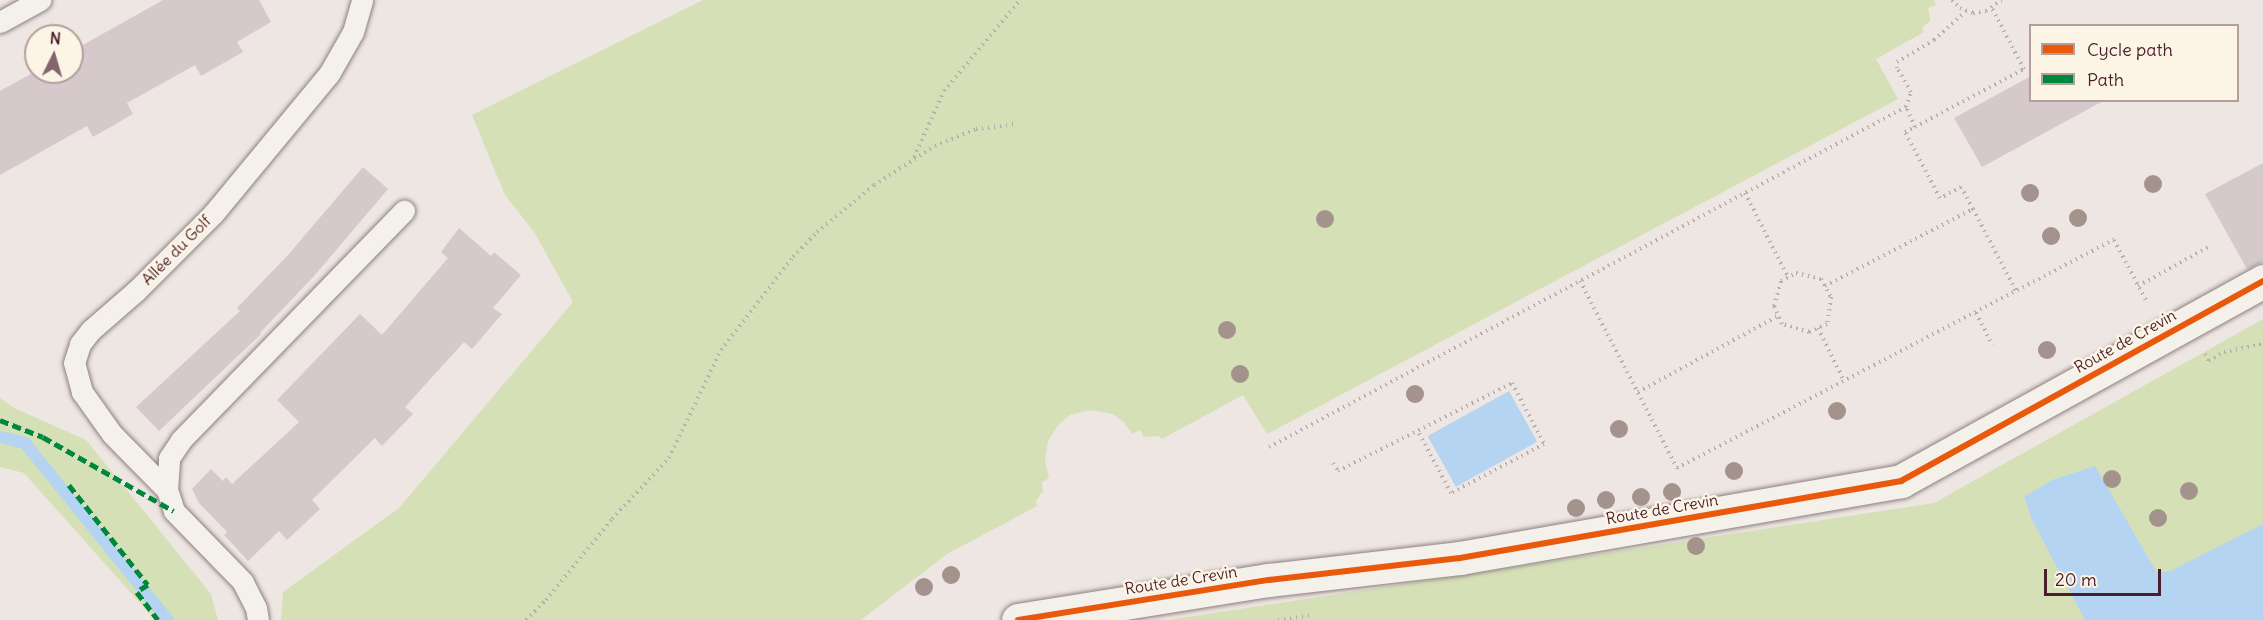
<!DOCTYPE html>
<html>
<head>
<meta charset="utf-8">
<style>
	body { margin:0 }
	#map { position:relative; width:2263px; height:620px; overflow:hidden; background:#eee6e2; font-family:Delius,sans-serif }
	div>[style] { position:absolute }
	.green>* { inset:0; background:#d6e0b7 }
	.water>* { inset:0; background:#b5d4f2; transform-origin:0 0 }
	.stream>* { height:12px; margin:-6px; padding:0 6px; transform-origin:6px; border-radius:6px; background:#b5d4f2 }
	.building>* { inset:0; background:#d6c9cc }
	.path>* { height:4px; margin-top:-2px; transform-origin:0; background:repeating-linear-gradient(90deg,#b7afac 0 1.5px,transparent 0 6px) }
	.roads { filter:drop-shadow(0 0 2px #8c8081) drop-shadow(0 0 2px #8c8081) }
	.service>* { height:21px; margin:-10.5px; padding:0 10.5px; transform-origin:10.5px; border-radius:10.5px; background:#f4f0ea }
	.minor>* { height:33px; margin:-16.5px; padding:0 16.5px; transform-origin:16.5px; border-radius:16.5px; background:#f4f0ea }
	.quiet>* { height:4.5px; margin-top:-2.25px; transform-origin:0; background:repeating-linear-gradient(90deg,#00873e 0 9px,transparent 0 13.5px) }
	.cycleway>* { height:6px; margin:-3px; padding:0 3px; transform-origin:3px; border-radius:3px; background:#e8590c }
	.trees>* { width:18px; height:18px; margin:-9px; border-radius:50%; background:#a4928c }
	span { translate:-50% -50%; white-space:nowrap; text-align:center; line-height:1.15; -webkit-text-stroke:5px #fcf5e5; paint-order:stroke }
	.street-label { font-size:16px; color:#4a1f2b }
	.legend { position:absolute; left:2029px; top:24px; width:210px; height:78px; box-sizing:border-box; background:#fcf5e5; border:2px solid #b59f9b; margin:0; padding:8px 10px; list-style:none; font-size:18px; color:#4a1f2b }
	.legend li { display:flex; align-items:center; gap:12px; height:30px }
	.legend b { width:30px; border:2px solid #b59f9b }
	.north { position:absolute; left:24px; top:24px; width:60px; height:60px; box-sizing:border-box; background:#fcf5e5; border:2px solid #b59f9b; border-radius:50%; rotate:5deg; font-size:16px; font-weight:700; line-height:24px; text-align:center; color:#4a1f2b }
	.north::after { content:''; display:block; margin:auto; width:21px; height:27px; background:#83656b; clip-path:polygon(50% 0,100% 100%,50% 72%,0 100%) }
	.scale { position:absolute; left:2044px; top:569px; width:117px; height:27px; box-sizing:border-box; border:3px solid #4a1f2b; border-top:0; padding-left:8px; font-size:18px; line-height:21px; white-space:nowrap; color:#4a1f2b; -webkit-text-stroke:4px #fcf5e5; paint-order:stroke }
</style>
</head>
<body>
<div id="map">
	<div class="green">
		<div style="clip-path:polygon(703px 0,1934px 0,1936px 5px,1928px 8px,1930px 21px,1922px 28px,1924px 32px,1876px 59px,1898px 99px,1267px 434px,1243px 395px,1162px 439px,1159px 436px,1144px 437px,1140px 430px,1132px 434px,1124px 422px,1113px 414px,1090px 410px,1070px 415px,1058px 425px,1048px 441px,1045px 460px,1049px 478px,1042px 482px,1043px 491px,1036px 501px,1037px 506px,947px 554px,861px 620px,281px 620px,283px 592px,399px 508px,573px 302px,534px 232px,505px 195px,472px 115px)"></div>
		<div style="clip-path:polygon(2263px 319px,2263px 620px,1168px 620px,1934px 503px)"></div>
		<div style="clip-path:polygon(0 398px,14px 408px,86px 440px,211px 594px,218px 620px,155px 620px,24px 473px,0 467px)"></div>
	</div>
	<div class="water">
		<div style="left:1509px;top:391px;width:58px;height:93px;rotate:61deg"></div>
		<div style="clip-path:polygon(2095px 466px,2156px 571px,2168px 572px,2263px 524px,2263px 620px,2085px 620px,2032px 520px,2024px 497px,2052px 480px)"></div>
	</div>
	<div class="stream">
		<div style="left:0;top:437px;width:26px;rotate:13deg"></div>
		<div style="left:25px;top:443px;width:228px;rotate:51.1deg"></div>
	</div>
	<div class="building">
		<div style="clip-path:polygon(163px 0,259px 0,271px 22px,237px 42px,243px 52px,201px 76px,195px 65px,127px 103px,133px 114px,93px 137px,87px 126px,0 175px,0 91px,36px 71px,72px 72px,72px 51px)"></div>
		<div style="clip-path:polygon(2031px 76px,2031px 100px,2105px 100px,1982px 167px,1954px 118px)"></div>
		<div style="clip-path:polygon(2263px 163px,2263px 262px,2247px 269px,2205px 194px)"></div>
		<div style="clip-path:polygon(363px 167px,388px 189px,315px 275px,260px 333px,261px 334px,159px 431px,136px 407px,240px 311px,237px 308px,288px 255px)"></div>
		<div style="clip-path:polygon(459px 228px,491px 256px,494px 252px,521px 275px,493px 308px,502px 314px,472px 349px,464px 342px,405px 407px,413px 414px,382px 446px,375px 438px,312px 500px,320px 509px,287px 540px,279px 531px,248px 561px,224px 535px,227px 532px,199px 503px,192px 489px,211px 469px,223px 481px,226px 477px,232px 484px,299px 422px,277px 400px,360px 314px,382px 335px,448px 258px,441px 252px)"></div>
	</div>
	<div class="path">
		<div style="left:1952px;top:0;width:11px;rotate:45deg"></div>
		<div style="left:1960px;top:8px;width:14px;rotate:21deg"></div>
		<div style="left:1973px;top:13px;width:13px;rotate:-9deg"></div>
		<div style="left:1986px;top:11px;width:19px;rotate:-36deg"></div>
		<div style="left:1906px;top:107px;width:16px;rotate:-72deg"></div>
		<div style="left:1911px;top:92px;width:28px;rotate:-120deg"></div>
		<div style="left:1897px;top:68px;width:6px;rotate:-90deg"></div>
		<div style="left:1897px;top:62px;width:43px;rotate:-30.7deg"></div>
		<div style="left:1934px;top:40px;width:43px;rotate:-42.2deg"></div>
		<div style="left:1915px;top:127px;width:123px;rotate:-28deg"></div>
		<div style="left:2024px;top:69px;width:69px;rotate:-117.7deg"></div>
		<div style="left:914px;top:157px;width:72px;rotate:-65.6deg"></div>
		<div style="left:944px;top:91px;width:119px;rotate:-50.1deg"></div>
		<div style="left:1745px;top:193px;width:94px;rotate:62.9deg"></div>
		<div style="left:1973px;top:209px;width:25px;rotate:-119deg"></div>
		<div style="left:1961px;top:187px;width:24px;rotate:152deg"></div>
		<div style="left:1940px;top:198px;width:75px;rotate:-117.9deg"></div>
		<div style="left:1905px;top:132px;width:11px;rotate:-27deg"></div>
		<div style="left:1915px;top:127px;width:22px;rotate:-114deg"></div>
		<div style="left:1906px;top:107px;width:370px;rotate:151.9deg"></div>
		<div style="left:1580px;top:281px;width:211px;rotate:62.6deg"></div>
		<div style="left:1677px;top:468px;width:493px;rotate:-27.6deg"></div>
		<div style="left:2114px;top:240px;width:70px;rotate:62deg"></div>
		<div style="left:1796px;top:273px;width:26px;rotate:13deg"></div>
		<div style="left:1821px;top:279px;width:21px;rotate:61deg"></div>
		<div style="left:1831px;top:297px;width:27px;rotate:98deg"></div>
		<div style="left:1827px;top:324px;width:20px;rotate:156deg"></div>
		<div style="left:1809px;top:332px;width:28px;rotate:-163deg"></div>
		<div style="left:1782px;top:324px;width:20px;rotate:-114deg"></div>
		<div style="left:1774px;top:306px;width:26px;rotate:-74deg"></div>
		<div style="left:1781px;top:281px;width:17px;rotate:-28deg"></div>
		<div style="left:1825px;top:286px;width:167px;rotate:-27.5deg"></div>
		<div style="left:1973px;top:209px;width:93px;rotate:62.3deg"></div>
		<div style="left:2138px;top:286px;width:82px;rotate:-29.1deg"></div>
		<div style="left:1976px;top:313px;width:36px;rotate:63deg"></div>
		<div style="left:1818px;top:328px;width:59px;rotate:63.9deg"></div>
		<div style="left:2205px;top:354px;width:8px;rotate:60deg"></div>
		<div style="left:2209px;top:361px;width:17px;rotate:-31deg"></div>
		<div style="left:2224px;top:352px;width:40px;rotate:-12deg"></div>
		<div style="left:1638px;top:392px;width:159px;rotate:-28.5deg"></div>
		<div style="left:1269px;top:447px;width:353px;rotate:-28.1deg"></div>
		<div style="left:1333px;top:463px;width:9px;rotate:58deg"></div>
		<div style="left:1338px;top:471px;width:195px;rotate:-26.8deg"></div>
		<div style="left:1512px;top:383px;width:69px;rotate:62.3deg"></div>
		<div style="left:1544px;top:444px;width:105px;rotate:152.2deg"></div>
		<div style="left:1451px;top:493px;width:70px;rotate:-118deg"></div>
		<div style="left:526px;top:620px;width:28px;rotate:-45deg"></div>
		<div style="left:546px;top:600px;width:104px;rotate:-50.8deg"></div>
		<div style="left:612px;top:519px;width:83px;rotate:-46.9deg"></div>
		<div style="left:669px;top:458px;width:120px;rotate:-64.3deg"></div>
		<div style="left:721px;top:350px;width:118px;rotate:-52.3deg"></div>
		<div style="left:793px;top:257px;width:35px;rotate:-46deg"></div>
		<div style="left:817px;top:232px;width:74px;rotate:-39.5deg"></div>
		<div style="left:874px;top:185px;width:72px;rotate:-32.6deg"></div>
		<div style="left:935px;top:146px;width:44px;rotate:-22.5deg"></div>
		<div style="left:976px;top:129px;width:41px;rotate:-7deg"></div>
		<div style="left:1278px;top:620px;width:35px;rotate:-8deg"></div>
	</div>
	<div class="roads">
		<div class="service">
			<div style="left:0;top:22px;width:46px;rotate:-28.8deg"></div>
			<div style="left:167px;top:490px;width:78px;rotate:-134.5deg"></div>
			<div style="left:112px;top:434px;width:52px;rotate:-125.5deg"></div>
			<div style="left:82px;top:392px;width:30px;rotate:-105deg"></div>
			<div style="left:74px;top:363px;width:20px;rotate:-72deg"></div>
			<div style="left:80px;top:344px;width:18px;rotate:-52deg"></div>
			<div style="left:91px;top:330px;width:61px;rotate:-41deg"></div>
			<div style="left:137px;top:290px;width:107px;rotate:-45deg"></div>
			<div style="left:213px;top:214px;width:182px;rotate:-50.4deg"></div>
			<div style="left:329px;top:74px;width:48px;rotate:-60.3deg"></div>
			<div style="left:353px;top:32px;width:33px;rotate:-74deg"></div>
			<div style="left:258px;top:620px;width:12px;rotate:-99deg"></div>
			<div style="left:256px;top:608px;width:29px;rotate:-117deg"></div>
			<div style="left:243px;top:582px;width:99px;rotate:-134.2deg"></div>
			<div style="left:174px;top:511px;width:22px;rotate:-108deg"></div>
			<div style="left:167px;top:490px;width:32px;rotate:-86deg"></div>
			<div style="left:169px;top:458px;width:22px;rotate:-56deg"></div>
			<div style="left:181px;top:440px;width:320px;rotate:-45.8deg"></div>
		</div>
		<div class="minor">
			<div style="left:1018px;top:620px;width:254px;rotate:-9.1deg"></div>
			<div style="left:1269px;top:580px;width:192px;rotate:-6.6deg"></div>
			<div style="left:1460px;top:558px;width:448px;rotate:-9.9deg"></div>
			<div style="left:1901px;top:481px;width:414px;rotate:-28.9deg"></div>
		</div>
	</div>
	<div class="quiet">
		<div style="left:0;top:420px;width:46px;rotate:21.6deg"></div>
		<div style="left:43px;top:437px;width:150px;rotate:29.5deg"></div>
		<div style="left:69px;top:485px;width:127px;rotate:51.7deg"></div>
		<div style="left:148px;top:585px;width:13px;rotate:148deg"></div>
		<div style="left:137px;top:592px;width:35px;rotate:53deg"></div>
	</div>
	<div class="cycleway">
		<div style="left:1018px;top:620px;width:254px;rotate:-9.1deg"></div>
		<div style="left:1269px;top:580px;width:192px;rotate:-6.6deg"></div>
		<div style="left:1460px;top:558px;width:448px;rotate:-9.9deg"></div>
		<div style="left:1901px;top:481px;width:414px;rotate:-28.9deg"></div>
	</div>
	<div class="trees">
		<div style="left:2153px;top:184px"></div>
		<div style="left:2030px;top:193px"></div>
		<div style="left:2078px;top:218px"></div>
		<div style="left:1325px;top:219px"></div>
		<div style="left:2051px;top:236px"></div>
		<div style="left:1227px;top:330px"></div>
		<div style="left:2047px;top:350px"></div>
		<div style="left:1240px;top:374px"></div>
		<div style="left:1415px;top:394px"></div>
		<div style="left:1837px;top:411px"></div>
		<div style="left:1619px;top:429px"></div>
		<div style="left:1734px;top:471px"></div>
		<div style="left:2112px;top:479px"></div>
		<div style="left:2189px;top:491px"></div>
		<div style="left:1672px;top:492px"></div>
		<div style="left:1641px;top:497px"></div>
		<div style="left:1606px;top:500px"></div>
		<div style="left:1576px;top:508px"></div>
		<div style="left:2158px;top:518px"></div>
		<div style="left:1696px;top:546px"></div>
		<div style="left:951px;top:575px"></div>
		<div style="left:924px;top:587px"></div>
	</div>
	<div class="street-label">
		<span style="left:176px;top:250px;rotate:-45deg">Allée du Golf</span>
		<span style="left:2125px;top:341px;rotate:-29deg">Route de Crevin</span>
		<span style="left:1662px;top:509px;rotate:-10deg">Route de Crevin</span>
		<span style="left:1181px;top:580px;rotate:-9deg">Route de Crevin</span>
	</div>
	<ul class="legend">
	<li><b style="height:8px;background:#e8590c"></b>Cycle path</li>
	<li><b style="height:8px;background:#00873e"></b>Path</li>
	</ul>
	<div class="north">N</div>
	<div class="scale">20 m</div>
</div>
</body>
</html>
